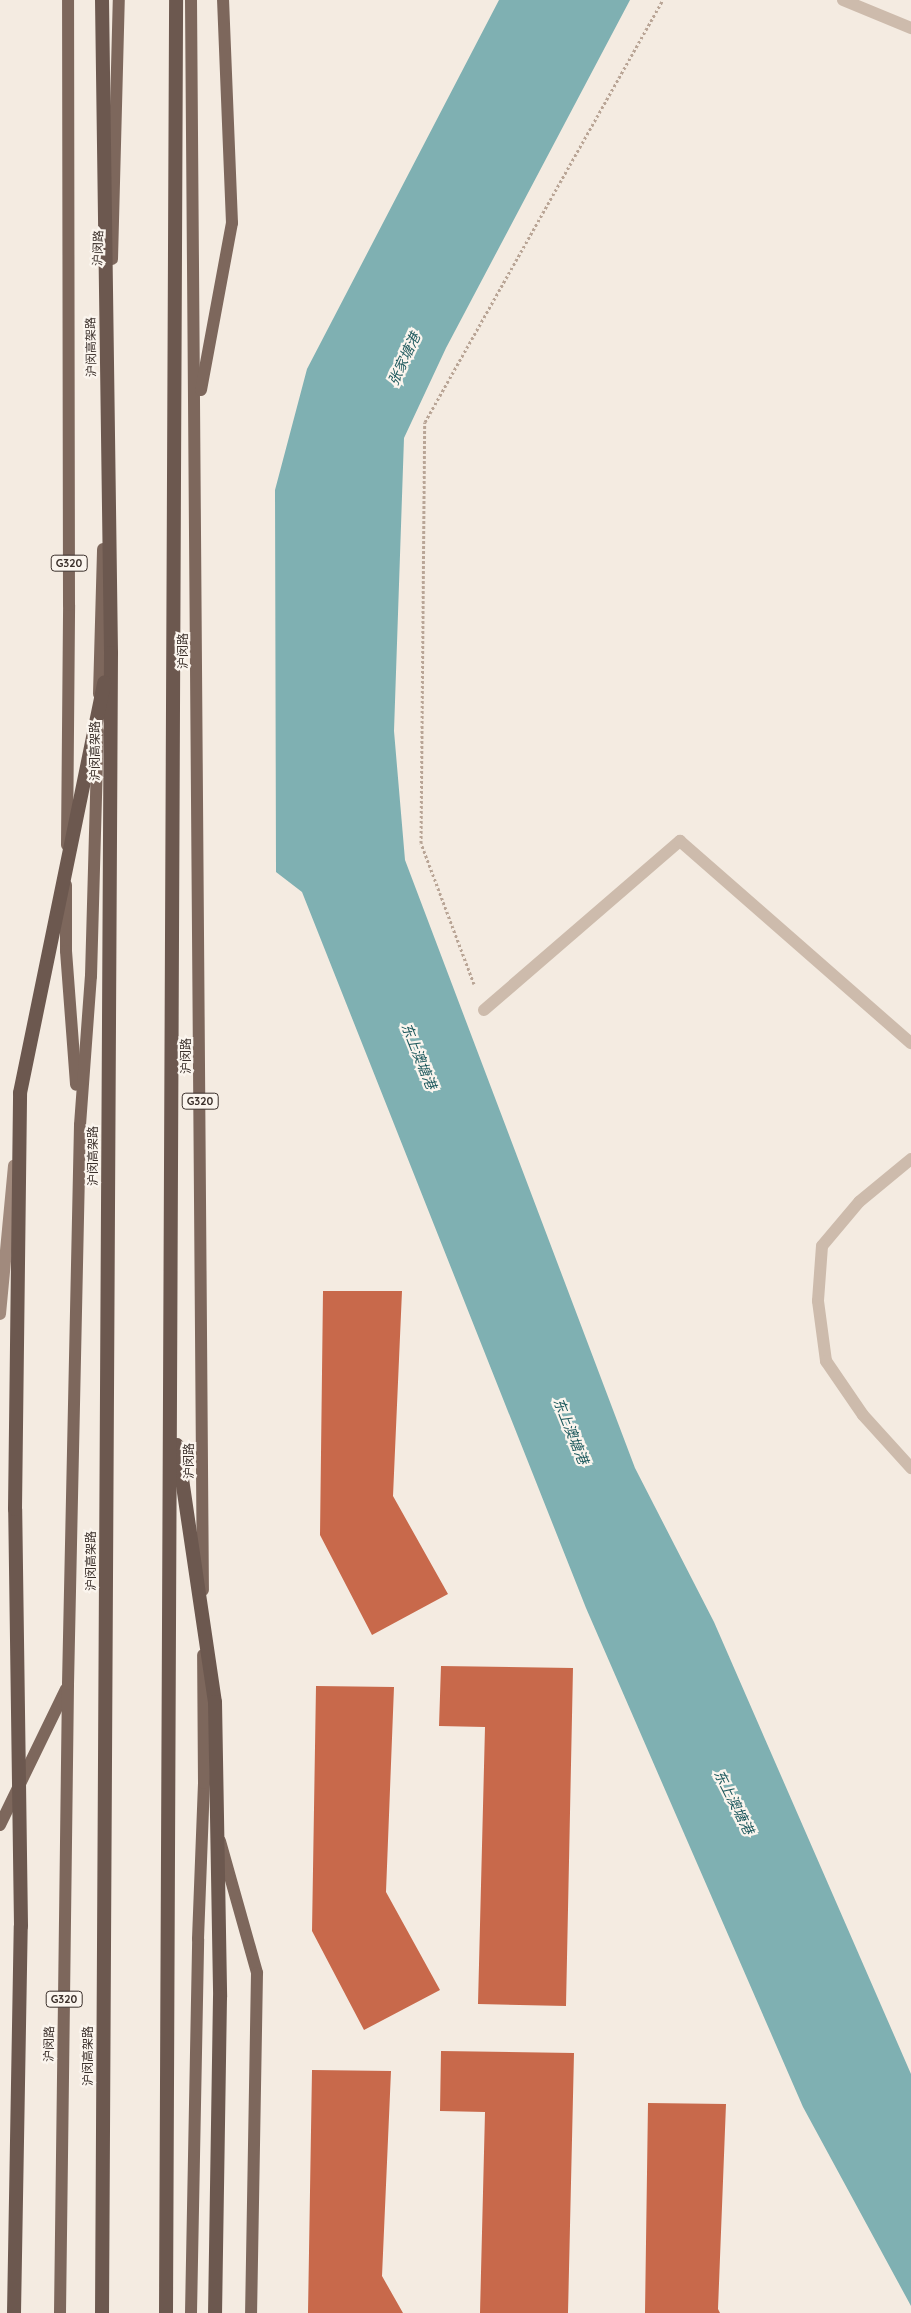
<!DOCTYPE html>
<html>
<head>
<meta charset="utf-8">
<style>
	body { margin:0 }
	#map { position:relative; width:911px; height:2313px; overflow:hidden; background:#f4ebe1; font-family:Quicksand,"Noto Sans SC",sans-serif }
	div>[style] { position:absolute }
	.water>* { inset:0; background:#7fb0b2 }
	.building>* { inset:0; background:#c8694b }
	.path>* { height:3px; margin-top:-1.5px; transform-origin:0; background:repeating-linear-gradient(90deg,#b9a596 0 2.5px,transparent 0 5px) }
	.service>* { height:12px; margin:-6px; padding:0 6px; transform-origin:6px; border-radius:6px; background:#cdbbac }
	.minor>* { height:12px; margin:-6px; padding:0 6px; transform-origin:6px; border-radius:6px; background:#cdbbac }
	.secondary>* { height:12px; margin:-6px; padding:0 6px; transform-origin:6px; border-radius:6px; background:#a18a7d }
	.primary>* { height:12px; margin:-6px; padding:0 6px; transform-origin:6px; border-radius:6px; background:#7d675c }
	.trunk>* { height:14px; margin:-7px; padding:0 7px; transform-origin:7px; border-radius:7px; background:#6c584f }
	span { translate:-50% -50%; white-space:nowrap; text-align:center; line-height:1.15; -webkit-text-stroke:4.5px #fbf5ee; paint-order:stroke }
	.shield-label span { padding:1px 4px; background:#fbf5ee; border:1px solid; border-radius:4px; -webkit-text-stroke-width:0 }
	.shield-label { font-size:11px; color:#3b302b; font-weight:700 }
	.street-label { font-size:12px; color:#3b302b }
	.water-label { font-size:14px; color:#1f5a5e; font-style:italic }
</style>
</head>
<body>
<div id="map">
	<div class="water">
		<div style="clip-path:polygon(499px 0,630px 0,446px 348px,404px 438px,394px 731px,405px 860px,635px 1468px,714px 1622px,911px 2074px,911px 2306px,803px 2107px,586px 1608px,302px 892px,276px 872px,275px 490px,307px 369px)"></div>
	</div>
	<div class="building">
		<div style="clip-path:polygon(323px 1291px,402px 1291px,393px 1496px,448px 1594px,372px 1635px,320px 1535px)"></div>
		<div style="clip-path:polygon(441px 1666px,573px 1668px,566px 2006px,478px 2004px,485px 1727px,439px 1726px)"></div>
		<div style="clip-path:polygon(316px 1686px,394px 1687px,386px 1892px,440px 1990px,364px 2030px,312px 1931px)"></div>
		<div style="clip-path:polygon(441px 2051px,574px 2053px,568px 2313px,480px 2313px,485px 2112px,440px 2111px)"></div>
		<div style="clip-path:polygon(312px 2070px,391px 2071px,382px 2276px,403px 2313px,308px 2313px)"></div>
		<div style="clip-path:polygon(648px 2103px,726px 2104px,718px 2309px,720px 2313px,645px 2313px)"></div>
	</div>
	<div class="path">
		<div style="left:474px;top:984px;width:151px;rotate:-110.6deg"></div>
		<div style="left:421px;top:843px;width:421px;rotate:-89.5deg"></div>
		<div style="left:425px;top:422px;width:484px;rotate:-60.6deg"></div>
	</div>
	<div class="service">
		<div style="left:843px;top:0;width:74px;rotate:22.4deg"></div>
	</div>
	<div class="minor">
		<div style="left:484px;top:1010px;width:259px;rotate:-40.8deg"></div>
		<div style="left:680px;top:841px;width:307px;rotate:41.2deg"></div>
		<div style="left:911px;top:1159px;width:67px;rotate:140.4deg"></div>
		<div style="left:859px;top:1202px;width:57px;rotate:130.1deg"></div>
		<div style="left:822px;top:1246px;width:55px;rotate:94.2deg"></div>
		<div style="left:818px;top:1301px;width:61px;rotate:82.4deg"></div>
		<div style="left:826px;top:1361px;width:65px;rotate:55.6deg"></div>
		<div style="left:863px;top:1415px;width:72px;rotate:47.8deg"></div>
	</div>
	<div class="secondary">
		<div style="left:0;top:1314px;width:149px;rotate:-84.6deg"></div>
	</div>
	<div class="primary">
		<div style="left:191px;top:0;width:1590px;rotate:89.57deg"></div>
		<div style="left:112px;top:259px;width:259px;rotate:-88.5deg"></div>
		<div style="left:201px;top:390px;width:170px;rotate:-79.5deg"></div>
		<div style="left:232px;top:223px;width:223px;rotate:-92.3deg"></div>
		<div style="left:99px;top:694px;width:145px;rotate:-88.4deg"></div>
		<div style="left:67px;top:845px;width:240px;rotate:-89.5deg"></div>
		<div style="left:69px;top:605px;width:605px;rotate:-90.09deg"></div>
		<div style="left:66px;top:885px;width:66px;rotate:90deg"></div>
		<div style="left:66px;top:951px;width:134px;rotate:85.7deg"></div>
		<div style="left:0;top:1825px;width:151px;rotate:-64.1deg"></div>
		<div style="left:220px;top:1841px;width:137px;rotate:74.3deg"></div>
		<div style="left:257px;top:1973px;width:340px;rotate:91deg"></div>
		<div style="left:60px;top:2313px;width:629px;rotate:-89.27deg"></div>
		<div style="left:68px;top:1684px;width:559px;rotate:-88.77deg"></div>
		<div style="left:80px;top:1125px;width:149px;rotate:-85.8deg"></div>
		<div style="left:91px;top:976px;width:245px;rotate:-88.4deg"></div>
		<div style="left:191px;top:2313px;width:374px;rotate:-88.9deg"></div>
		<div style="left:198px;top:1939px;width:156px;rotate:-87.8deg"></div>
		<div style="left:204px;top:1783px;width:128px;rotate:-90.4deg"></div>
	</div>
	<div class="trunk">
		<div style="left:102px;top:0;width:653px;rotate:89.21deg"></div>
		<div style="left:111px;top:653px;width:1660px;rotate:90.31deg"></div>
		<div style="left:177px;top:1445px;width:260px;rotate:81.6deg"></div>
		<div style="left:215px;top:1702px;width:295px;rotate:89deg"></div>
		<div style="left:220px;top:1997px;width:316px;rotate:90.9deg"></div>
		<div style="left:14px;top:2313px;width:387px;rotate:-89deg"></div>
		<div style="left:21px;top:1926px;width:417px;rotate:-90.8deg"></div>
		<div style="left:15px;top:1509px;width:416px;rotate:-89.3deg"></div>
		<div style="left:20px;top:1093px;width:419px;rotate:-78.4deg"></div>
		<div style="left:166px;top:2313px;width:2313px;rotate:-89.75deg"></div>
	</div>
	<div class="shield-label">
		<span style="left:69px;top:563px">G320</span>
		<span style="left:200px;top:1101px">G320</span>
		<span style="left:64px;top:1999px">G320</span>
	</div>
	<div class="street-label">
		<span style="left:98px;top:248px;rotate:-88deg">沪闵路</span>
		<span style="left:91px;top:347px;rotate:-91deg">沪闵高架路</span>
		<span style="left:183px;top:651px;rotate:-90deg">沪闵路</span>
		<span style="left:95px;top:751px;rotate:-90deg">沪闵高架路</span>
		<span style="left:186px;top:1056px;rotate:-90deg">沪闵路</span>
		<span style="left:93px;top:1156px;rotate:-90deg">沪闵高架路</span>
		<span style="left:189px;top:1461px;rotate:-90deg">沪闵路</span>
		<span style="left:91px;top:1561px;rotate:-90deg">沪闵高架路</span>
		<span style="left:49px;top:2044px;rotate:-89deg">沪闵路</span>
		<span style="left:88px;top:2056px;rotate:-90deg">沪闵高架路</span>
	</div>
	<div class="water-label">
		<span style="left:404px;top:359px;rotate:-65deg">张家塘港</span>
		<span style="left:419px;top:1056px;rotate:68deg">东上澳塘港</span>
		<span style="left:571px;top:1431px;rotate:68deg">东上澳塘港</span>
		<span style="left:734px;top:1802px;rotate:63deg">东上澳塘港</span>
	</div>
</div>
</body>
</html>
